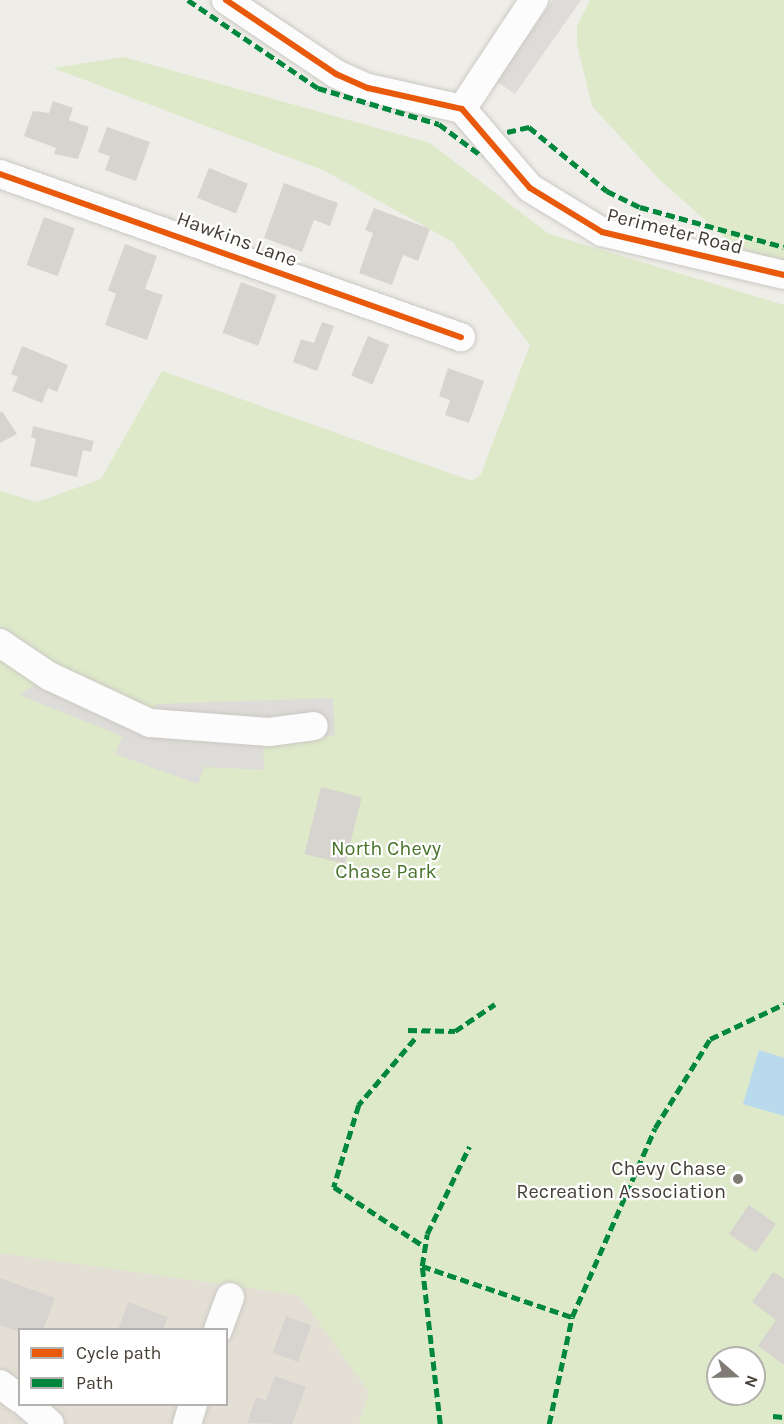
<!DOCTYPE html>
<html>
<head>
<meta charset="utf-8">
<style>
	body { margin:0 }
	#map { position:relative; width:784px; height:1424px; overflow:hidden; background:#efede8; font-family:Karla,sans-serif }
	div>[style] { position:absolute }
	.residential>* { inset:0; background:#e3dfd5 }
	.green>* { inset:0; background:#dde9c9 }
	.parking>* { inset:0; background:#dedcd8 }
	.water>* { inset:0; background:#b9d9ec }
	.building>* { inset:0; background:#d7d4cf; transform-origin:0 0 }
	.roads { filter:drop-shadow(0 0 2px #cbc9c4) drop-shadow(0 0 2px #cbc9c4) }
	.minor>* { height:28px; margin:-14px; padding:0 14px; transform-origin:14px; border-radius:14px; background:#fdfcfc }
	.quiet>* { height:4.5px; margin-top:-2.25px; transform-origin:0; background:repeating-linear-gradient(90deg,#00873e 0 9px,transparent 0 13.5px) }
	.cycleway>* { height:6px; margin:-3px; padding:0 3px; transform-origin:3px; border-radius:3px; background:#e8590c }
	.dots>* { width:16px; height:16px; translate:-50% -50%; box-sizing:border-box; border:3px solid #fff; border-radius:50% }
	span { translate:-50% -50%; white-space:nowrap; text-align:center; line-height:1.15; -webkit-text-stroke:4.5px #fff; paint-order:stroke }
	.street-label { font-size:20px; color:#443e35 }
	.park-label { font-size:20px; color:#48742a }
	.poi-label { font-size:20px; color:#443e35 }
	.right { translate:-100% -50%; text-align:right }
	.legend { position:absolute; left:18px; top:1328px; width:210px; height:78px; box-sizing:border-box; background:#fff; border:2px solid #b4b2ae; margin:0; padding:8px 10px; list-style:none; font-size:18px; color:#443e35 }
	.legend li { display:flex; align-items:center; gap:12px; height:30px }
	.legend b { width:30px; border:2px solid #b4b2ae }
	.north { position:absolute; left:706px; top:1346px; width:60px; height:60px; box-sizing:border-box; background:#fff; border:2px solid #b4b2ae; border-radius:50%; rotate:110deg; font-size:16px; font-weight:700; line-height:24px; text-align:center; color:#443e35 }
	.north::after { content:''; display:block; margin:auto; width:21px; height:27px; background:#807b74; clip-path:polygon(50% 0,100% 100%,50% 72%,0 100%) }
</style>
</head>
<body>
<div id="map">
	<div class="residential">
		<div style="clip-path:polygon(evenodd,0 1227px,342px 1299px,378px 1364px,359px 1424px,0 1424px,0 1227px,20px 1330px,226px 1330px,226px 1404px,20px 1404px,20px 1330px)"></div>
	</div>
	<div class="green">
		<div style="clip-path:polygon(590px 0,784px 0,784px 267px,733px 245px,659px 179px,592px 106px,577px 44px,577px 26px)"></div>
		<div style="clip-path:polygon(evenodd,124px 57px,430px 143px,549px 234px,784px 305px,784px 1424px,359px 1424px,369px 1392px,299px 1295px,0 1253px,0 491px,37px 502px,101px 479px,162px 371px,472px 481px,481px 474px,530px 345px,453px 242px,325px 171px,53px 68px,124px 57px,718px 1358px,754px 1358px,754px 1394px,718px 1394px,718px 1358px)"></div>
	</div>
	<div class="parking">
		<div style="clip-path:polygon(553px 0,581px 0,515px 94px,496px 81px)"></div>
		<div style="clip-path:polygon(49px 676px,150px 723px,156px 704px,333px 698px,335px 735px,263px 744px,264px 770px,204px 767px,198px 784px,115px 754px,122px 736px,19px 695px)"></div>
	</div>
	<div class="water">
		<div style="clip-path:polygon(759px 1050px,784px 1058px,784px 1116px,743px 1104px)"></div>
	</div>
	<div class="building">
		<div style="clip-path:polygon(53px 101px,73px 108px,69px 120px,89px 127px,78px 159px,54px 154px,56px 148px,24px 136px,33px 111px,49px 113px)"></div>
		<div style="clip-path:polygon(107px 127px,150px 142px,136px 181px,105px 170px,110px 156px,98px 152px)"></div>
		<div style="left:209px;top:168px;width:42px;height:32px;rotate:22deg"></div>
		<div style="clip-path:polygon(284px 183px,338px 203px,330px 226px,314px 220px,302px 252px,264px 238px)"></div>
		<div style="clip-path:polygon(374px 208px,430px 229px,418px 261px,403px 255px,392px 285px,359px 273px,373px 233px,365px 230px)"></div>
		<div style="left:44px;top:217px;width:33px;height:51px;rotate:20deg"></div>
		<div style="clip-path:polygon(125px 244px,157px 256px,145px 289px,163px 295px,147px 340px,105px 325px,116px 294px,108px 290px)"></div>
		<div style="left:241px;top:282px;width:38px;height:54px;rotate:20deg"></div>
		<div style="clip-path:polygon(322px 322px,334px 326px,317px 371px,293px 362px,301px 339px,314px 343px)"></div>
		<div style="left:368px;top:336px;width:23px;height:43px;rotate:23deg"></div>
		<div style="clip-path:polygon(22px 346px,68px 365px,57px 392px,48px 388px,42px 403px,12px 391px,18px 377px,11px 374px)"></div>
		<div style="clip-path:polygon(448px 368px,484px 381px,469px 423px,445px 415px,450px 400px,439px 396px)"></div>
		<div style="clip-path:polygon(2px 411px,17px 434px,0 443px,0 413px)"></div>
		<div style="clip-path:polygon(33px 426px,94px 441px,91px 452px,83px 450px,77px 477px,30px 466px,36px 439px,31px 437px)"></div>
		<div style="left:321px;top:787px;width:42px;height:69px;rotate:14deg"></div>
		<div style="left:749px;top:1205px;width:33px;height:35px;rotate:35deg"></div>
		<div style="clip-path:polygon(773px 1272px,784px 1279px,784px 1365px,758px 1346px,776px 1320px,752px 1302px)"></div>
		<div style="clip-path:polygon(0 1278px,55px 1298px,43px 1330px,20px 1332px,0 1325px)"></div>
		<div style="clip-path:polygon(128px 1302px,168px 1317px,163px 1330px,118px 1330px)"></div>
		<div style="left:286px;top:1316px;width:27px;height:39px;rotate:20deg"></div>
		<div style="clip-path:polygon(275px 1376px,306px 1387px,292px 1424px,247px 1423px,256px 1397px,266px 1400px)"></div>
	</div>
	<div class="roads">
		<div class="minor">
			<div style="left:226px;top:0;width:133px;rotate:33.9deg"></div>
			<div style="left:336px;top:74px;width:35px;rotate:24deg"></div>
			<div style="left:368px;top:88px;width:96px;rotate:12.6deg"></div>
			<div style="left:462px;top:109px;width:104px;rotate:49.3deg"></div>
			<div style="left:530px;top:188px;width:84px;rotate:31.4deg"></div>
			<div style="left:602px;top:232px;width:187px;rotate:13.3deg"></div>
			<div style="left:462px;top:109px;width:131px;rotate:-56.6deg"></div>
			<div style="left:0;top:174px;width:489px;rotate:19.5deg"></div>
			<div style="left:0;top:643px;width:59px;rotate:34deg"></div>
			<div style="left:49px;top:676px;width:111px;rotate:25deg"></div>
			<div style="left:150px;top:723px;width:119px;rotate:4.3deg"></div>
			<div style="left:269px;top:732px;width:45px;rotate:-7.6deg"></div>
			<div style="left:218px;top:1330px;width:35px;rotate:-70deg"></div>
			<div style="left:0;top:1384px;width:25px;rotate:37deg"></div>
			<div style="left:27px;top:1404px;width:30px;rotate:41deg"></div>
			<div style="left:187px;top:1424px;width:21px;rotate:-73deg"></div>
		</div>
	</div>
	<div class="quiet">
		<div style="left:188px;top:0;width:157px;rotate:34.1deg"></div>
		<div style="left:318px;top:88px;width:126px;rotate:16.6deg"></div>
		<div style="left:439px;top:124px;width:54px;rotate:36.7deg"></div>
		<div style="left:507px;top:132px;width:23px;rotate:-13deg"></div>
		<div style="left:529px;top:127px;width:101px;rotate:39.4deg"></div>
		<div style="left:607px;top:191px;width:37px;rotate:26deg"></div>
		<div style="left:640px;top:207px;width:149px;rotate:15.5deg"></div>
		<div style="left:408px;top:1030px;width:47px;rotate:1.2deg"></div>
		<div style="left:455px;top:1031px;width:48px;rotate:-34deg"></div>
		<div style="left:415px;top:1039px;width:87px;rotate:130.3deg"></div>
		<div style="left:359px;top:1105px;width:86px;rotate:107deg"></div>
		<div style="left:334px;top:1187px;width:109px;rotate:33.4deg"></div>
		<div style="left:422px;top:1266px;width:158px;rotate:18.8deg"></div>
		<div style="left:773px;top:1416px;width:11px;rotate:5deg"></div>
		<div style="left:440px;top:1424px;width:159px;rotate:-96.5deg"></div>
		<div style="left:422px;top:1266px;width:32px;rotate:-81deg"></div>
		<div style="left:427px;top:1234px;width:97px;rotate:-64.2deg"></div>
		<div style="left:549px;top:1424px;width:109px;rotate:-77.9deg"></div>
		<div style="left:572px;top:1317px;width:206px;rotate:-66.3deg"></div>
		<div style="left:655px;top:1128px;width:105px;rotate:-58.3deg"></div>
		<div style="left:710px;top:1039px;width:82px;rotate:-25.3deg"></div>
	</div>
	<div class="cycleway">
		<div style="left:226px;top:0;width:133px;rotate:33.9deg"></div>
		<div style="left:336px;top:74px;width:35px;rotate:24deg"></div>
		<div style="left:368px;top:88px;width:96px;rotate:12.6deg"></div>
		<div style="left:462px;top:109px;width:104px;rotate:49.3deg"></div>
		<div style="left:530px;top:188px;width:84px;rotate:31.4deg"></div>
		<div style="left:602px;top:232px;width:187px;rotate:13.3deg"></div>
		<div style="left:0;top:174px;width:489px;rotate:19.5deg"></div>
	</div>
	<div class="dots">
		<div style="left:738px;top:1179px;background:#807b74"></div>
	</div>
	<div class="street-label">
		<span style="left:675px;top:231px;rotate:14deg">Perimeter Road</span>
		<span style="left:237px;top:239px;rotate:20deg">Hawkins Lane</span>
	</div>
	<div class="park-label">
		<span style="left:386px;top:860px">North Chevy<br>Chase Park</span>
	</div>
	<div class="poi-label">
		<span class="right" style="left:726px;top:1180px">Chevy Chase<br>Recreation Association</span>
	</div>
	<ul class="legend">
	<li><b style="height:8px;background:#e8590c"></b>Cycle path</li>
	<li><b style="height:8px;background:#00873e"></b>Path</li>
	</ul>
	<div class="north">N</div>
</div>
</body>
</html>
